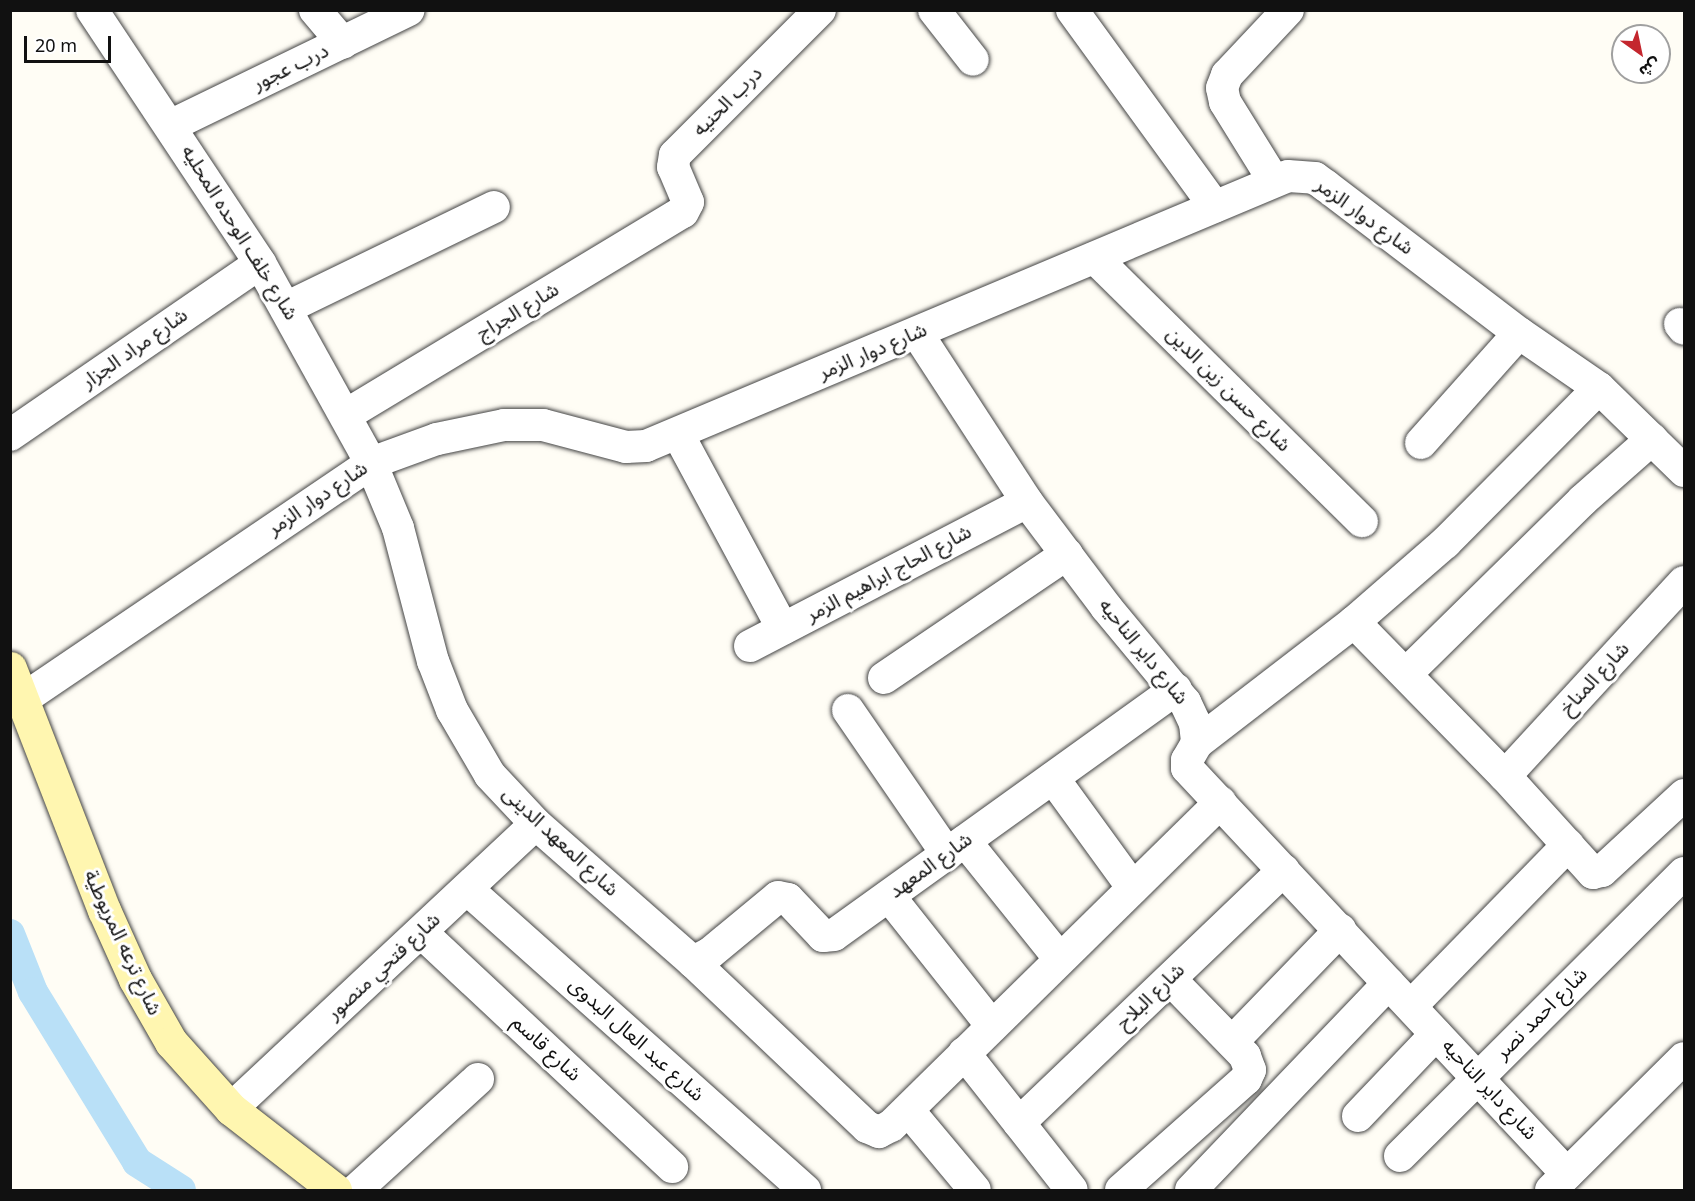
<!DOCTYPE html>
<html>
<head>
<meta charset="utf-8">
<style>
	body { margin:0 }
	#map { position:relative; width:1695px; height:1201px; overflow:hidden; background:#fffdf5; font-family:Georgia,"Noto Sans Arabic",serif }
	div>[style] { position:absolute }
	.canal>* { height:30px; margin:-15px; padding:0 15px; transform-origin:15px; border-radius:15px; background:#b9e0f7 }
	.roads { filter:drop-shadow(0 0 2px #444) drop-shadow(0 0 2px #444) }
	.street>* { height:32px; margin:-16px; padding:0 16px; transform-origin:16px; border-radius:16px; background:#fff }
	.secondary>* { height:33px; margin:-16.5px; padding:0 16.5px; transform-origin:16.5px; border-radius:16.5px; background:#fff6b0 }
	span { translate:-50% -50%; white-space:nowrap; text-align:center; line-height:1.15; -webkit-text-stroke:6px #fff; paint-order:stroke }
	.street-label { font-size:20px; color:#111 }
	.frame { position:absolute; inset:0; border:12px solid #111; pointer-events:none }
	.north { position:absolute; left:1611px; top:24px; width:60px; height:60px; box-sizing:border-box; background:#fff; border:2px solid #a0a0a0; border-radius:50%; rotate:147deg; font-size:16px; font-weight:700; line-height:24px; text-align:center; color:#111 }
	.north::after { content:''; display:block; margin:auto; width:21px; height:27px; background:#c4262e; clip-path:polygon(50% 0,100% 100%,50% 72%,0 100%) }
	.scale { position:absolute; left:24px; top:36px; width:87px; height:27px; box-sizing:border-box; border:3px solid #111; border-top:0; padding-left:8px; font-size:18px; line-height:21px; white-space:nowrap; color:#111; -webkit-text-stroke:4px #fff; paint-order:stroke }
</style>
</head>
<body>
<div id="map">
	<div class="canal">
		<div style="left:10px;top:934px;width:62px;rotate:68.4deg"></div>
		<div style="left:33px;top:992px;width:199px;rotate:58.5deg"></div>
		<div style="left:137px;top:1162px;width:52px;rotate:32.5deg"></div>
	</div>
	<div class="roads">
		<div class="street">
			<div style="left:92px;top:10px;width:304px;rotate:56.4deg"></div>
			<div style="left:260px;top:263px;width:229px;rotate:61deg"></div>
			<div style="left:371px;top:463px;width:70px;rotate:67.4deg"></div>
			<div style="left:398px;top:528px;width:138px;rotate:75.3deg"></div>
			<div style="left:433px;top:661px;width:53px;rotate:68.8deg"></div>
			<div style="left:452px;top:710px;width:75px;rotate:59.7deg"></div>
			<div style="left:490px;top:775px;width:67px;rotate:46.8deg"></div>
			<div style="left:536px;top:824px;width:209px;rotate:41.3deg"></div>
			<div style="left:693px;top:962px;width:240px;rotate:43.5deg"></div>
			<div style="left:867px;top:1127px;width:13px;rotate:23deg"></div>
			<div style="left:879px;top:1132px;width:13px;rotate:-27deg"></div>
			<div style="left:891px;top:1126px;width:462px;rotate:-44.5deg"></div>
			<div style="left:315px;top:10px;width:43px;rotate:49.7deg"></div>
			<div style="left:934px;top:10px;width:63px;rotate:52deg"></div>
			<div style="left:1072px;top:10px;width:243px;rotate:54deg"></div>
			<div style="left:172px;top:125px;width:263px;rotate:-25.9deg"></div>
			<div style="left:1274px;top:181px;width:93px;rotate:-121.8deg"></div>
			<div style="left:1225px;top:102px;width:14px;rotate:-102deg"></div>
			<div style="left:1222px;top:88px;width:14px;rotate:-69deg"></div>
			<div style="left:1227px;top:75px;width:89px;rotate:-46.8deg"></div>
			<div style="left:1095px;top:258px;width:375px;rotate:44.6deg"></div>
			<div style="left:286px;top:308px;width:231px;rotate:-25.9deg"></div>
			<div style="left:1680px;top:324px;width:6px;rotate:51deg"></div>
			<div style="left:917px;top:333px;width:202px;rotate:56.9deg"></div>
			<div style="left:1027px;top:502px;width:131px;rotate:53deg"></div>
			<div style="left:1106px;top:607px;width:124px;rotate:50.3deg"></div>
			<div style="left:1185px;top:702px;width:23px;rotate:65deg"></div>
			<div style="left:1195px;top:723px;width:20px;rotate:84deg"></div>
			<div style="left:1197px;top:743px;width:20px;rotate:120deg"></div>
			<div style="left:1187px;top:760px;width:8px;rotate:90deg"></div>
			<div style="left:1187px;top:768px;width:556px;rotate:46.89deg"></div>
			<div style="left:346px;top:415px;width:393px;rotate:-31.1deg"></div>
			<div style="left:683px;top:212px;width:11px;rotate:-63deg"></div>
			<div style="left:688px;top:202px;width:38px;rotate:-113deg"></div>
			<div style="left:673px;top:167px;width:12px;rotate:-81deg"></div>
			<div style="left:675px;top:155px;width:205px;rotate:-45deg"></div>
			<div style="left:678px;top:434px;width:221px;rotate:61.7deg"></div>
			<div style="left:10px;top:435px;width:303px;rotate:-34.5deg"></div>
			<div style="left:1421px;top:443px;width:147px;rotate:-48.3deg"></div>
			<div style="left:1354px;top:622px;width:216px;rotate:45.6deg"></div>
			<div style="left:1505px;top:776px;width:131px;rotate:47.8deg"></div>
			<div style="left:1593px;top:873px;width:9px;rotate:-13deg"></div>
			<div style="left:1602px;top:871px;width:112px;rotate:-42.8deg"></div>
			<div style="left:750px;top:646px;width:312px;rotate:-27.5deg"></div>
			<div style="left:1406px;top:674px;width:248px;rotate:-44.5deg"></div>
			<div style="left:1583px;top:500px;width:92px;rotate:-41.5deg"></div>
			<div style="left:884px;top:678px;width:221px;rotate:-34.1deg"></div>
			<div style="left:23px;top:699px;width:420px;rotate:-34.1deg"></div>
			<div style="left:371px;top:463px;width:70px;rotate:-20deg"></div>
			<div style="left:437px;top:439px;width:68px;rotate:-11.8deg"></div>
			<div style="left:504px;top:425px;width:39px"></div>
			<div style="left:543px;top:425px;width:86px;rotate:14.8deg"></div>
			<div style="left:626px;top:447px;width:20px;rotate:-3deg"></div>
			<div style="left:646px;top:446px;width:696px;rotate:-22.81deg"></div>
			<div style="left:1288px;top:176px;width:27px;rotate:4deg"></div>
			<div style="left:1315px;top:178px;width:14px;rotate:36deg"></div>
			<div style="left:1326px;top:186px;width:243px;rotate:37.3deg"></div>
			<div style="left:1519px;top:333px;width:97px;rotate:34.5deg"></div>
			<div style="left:1599px;top:388px;width:119px;rotate:44.3deg"></div>
			<div style="left:848px;top:710px;width:175px;rotate:55.5deg"></div>
			<div style="left:1197px;top:743px;width:198px;rotate:-37.6deg"></div>
			<div style="left:1354px;top:622px;width:121px;rotate:-41deg"></div>
			<div style="left:1445px;top:543px;width:218px;rotate:-45.2deg"></div>
			<div style="left:1505px;top:776px;width:264px;rotate:-47.3deg"></div>
			<div style="left:1053px;top:778px;width:136px;rotate:54deg"></div>
			<div style="left:965px;top:841px;width:151px;rotate:51.2deg"></div>
			<div style="left:467px;top:889px;width:453px;rotate:41.7deg"></div>
			<div style="left:889px;top:896px;width:166px;rotate:51.6deg"></div>
			<div style="left:421px;top:932px;width:344px;rotate:43.1deg"></div>
			<div style="left:693px;top:962px;width:18px;rotate:-27deg"></div>
			<div style="left:709px;top:954px;width:89px;rotate:-39.6deg"></div>
			<div style="left:778px;top:897px;width:10px;rotate:11deg"></div>
			<div style="left:788px;top:899px;width:51px;rotate:46.6deg"></div>
			<div style="left:823px;top:936px;width:11px;rotate:-5deg"></div>
			<div style="left:834px;top:935px;width:421px;rotate:-35.7deg"></div>
			<div style="left:1411px;top:1006px;width:225px;rotate:-45.7deg"></div>
			<div style="left:1232px;top:1042px;width:156px;rotate:-46deg"></div>
			<div style="left:964px;top:1053px;width:174px;rotate:51.8deg"></div>
			<div style="left:231px;top:1109px;width:417px;rotate:-43.1deg"></div>
			<div style="left:908px;top:1110px;width:104px;rotate:50.1deg"></div>
			<div style="left:1358px;top:1116px;width:113px;rotate:-46.4deg"></div>
			<div style="left:1019px;top:1123px;width:366px;rotate:-43.7deg"></div>
			<div style="left:1400px;top:1156px;width:401px;rotate:-44.9deg"></div>
			<div style="left:356px;top:1190px;width:165px;rotate:-42.3deg"></div>
			<div style="left:1121px;top:1190px;width:167px;rotate:-41.6deg"></div>
			<div style="left:1246px;top:1079px;width:10px;rotate:-66deg"></div>
			<div style="left:1250px;top:1070px;width:15px;rotate:-110deg"></div>
			<div style="left:1245px;top:1056px;width:107px;rotate:-134.2deg"></div>
			<div style="left:1191px;top:1190px;width:286px;rotate:-46.3deg"></div>
			<div style="left:1551px;top:1190px;width:187px;rotate:-44.8deg"></div>
		</div>
		<div class="secondary">
			<div style="left:10px;top:668px;width:260px;rotate:68.8deg"></div>
			<div style="left:104px;top:910px;width:76px;rotate:65.8deg"></div>
			<div style="left:135px;top:979px;width:73px;rotate:60.3deg"></div>
			<div style="left:171px;top:1042px;width:90px;rotate:48.2deg"></div>
			<div style="left:231px;top:1109px;width:132px;rotate:37.9deg"></div>
		</div>
	</div>
	<div class="street-label">
		<span style="left:291px;top:68px;rotate:-26deg">درب عجور</span>
		<span style="left:728px;top:102px;rotate:-45deg">درب الحنيه</span>
		<span style="left:1364px;top:217px;rotate:36deg">شارع دوار الزمر</span>
		<span style="left:239px;top:233px;rotate:58deg">شارع خلف الوحده المحليه</span>
		<span style="left:518px;top:312px;rotate:-31deg">شارع الجراج</span>
		<span style="left:135px;top:349px;rotate:-35deg">شارع مراد الجزار</span>
		<span style="left:873px;top:352px;rotate:-23deg">شارع دوار الزمر</span>
		<span style="left:1228px;top:390px;rotate:45deg">شارع حسن زين الدين</span>
		<span style="left:318px;top:499px;rotate:-34deg">شارع دوار الزمر</span>
		<span style="left:889px;top:574px;rotate:-28deg">شارع الحاج ابراهيم الزمر</span>
		<span style="left:1143px;top:652px;rotate:51deg">شارع داير الناحيه</span>
		<span style="left:1595px;top:679px;rotate:-47deg">شارع المناخ</span>
		<span style="left:560px;top:842px;rotate:43deg">شارع المعهد الدينى</span>
		<span style="left:931px;top:866px;rotate:-36deg">شارع المعهد</span>
		<span style="left:122px;top:943px;rotate:65deg">شارع ترعه المريوطية</span>
		<span style="left:384px;top:967px;rotate:-43deg">شارع فتحي منصور</span>
		<span style="left:1151px;top:997px;rotate:-44deg">شارع البلاح</span>
		<span style="left:1542px;top:1014px;rotate:-45deg">شارع احمد نصر</span>
		<span style="left:636px;top:1040px;rotate:42deg">شارع عبد العال البدوى</span>
		<span style="left:546px;top:1049px;rotate:43deg">شارع قاسم</span>
		<span style="left:1489px;top:1090px;rotate:47deg">شارع داير الناحيه</span>
	</div>
	<div class="frame"></div>
	<div class="north">ش</div>
	<div class="scale">20 m</div>
</div>
</body>
</html>
